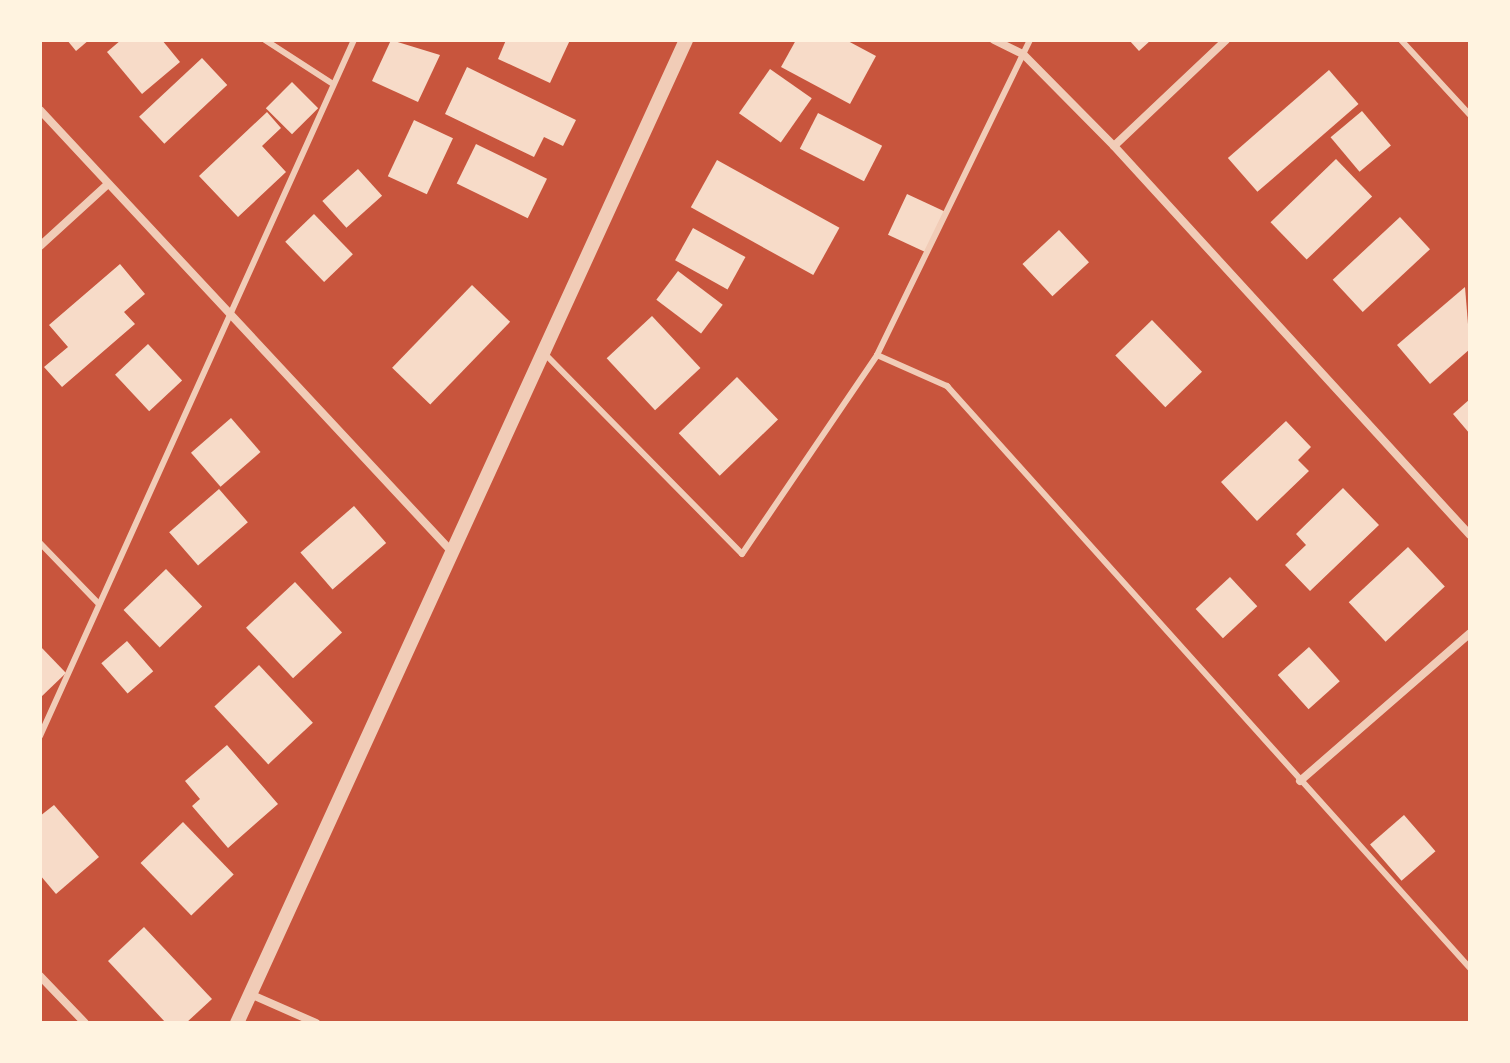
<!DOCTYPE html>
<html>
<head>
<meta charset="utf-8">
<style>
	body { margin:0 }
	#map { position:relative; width:1510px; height:1063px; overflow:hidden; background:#c8553d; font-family:Commissioner,sans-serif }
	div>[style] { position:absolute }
	.building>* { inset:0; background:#f7dbc8; transform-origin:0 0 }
	.service>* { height:6px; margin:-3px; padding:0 3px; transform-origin:3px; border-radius:3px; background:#f1ccb7 }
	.minor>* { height:8px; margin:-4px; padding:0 4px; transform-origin:4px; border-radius:4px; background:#f1ccb7 }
	.tertiary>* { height:14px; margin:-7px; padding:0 7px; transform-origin:7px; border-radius:7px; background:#f1ccb7 }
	span { translate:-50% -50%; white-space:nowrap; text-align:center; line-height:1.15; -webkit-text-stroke:6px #fff3e0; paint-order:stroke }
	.frame { position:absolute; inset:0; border:42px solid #fff3e0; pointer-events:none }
</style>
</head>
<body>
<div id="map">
	<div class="building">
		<div style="clip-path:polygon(67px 40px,89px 40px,76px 51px)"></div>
		<div style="clip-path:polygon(121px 40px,162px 40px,180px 62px,142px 94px,107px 52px)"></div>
		<div style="clip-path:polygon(391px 40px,440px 55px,418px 102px,372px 81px)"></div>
		<div style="clip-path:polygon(506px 40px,570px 40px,550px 83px,498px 59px)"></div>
		<div style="clip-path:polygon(796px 40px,846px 40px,876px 56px,850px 104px,781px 67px)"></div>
		<div style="clip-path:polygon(1129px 40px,1151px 40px,1139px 51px)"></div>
		<div style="left:202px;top:58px;width:37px;height:86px;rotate:47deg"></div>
		<div style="clip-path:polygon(467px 67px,576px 120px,563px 146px,544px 137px,534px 157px,445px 114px)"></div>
		<div style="left:770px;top:69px;width:51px;height:54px;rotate:35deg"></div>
		<div style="left:1329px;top:70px;width:45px;height:134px;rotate:49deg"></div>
		<div style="left:292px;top:82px;width:37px;height:37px;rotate:45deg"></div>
		<div style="left:1362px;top:111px;width:45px;height:41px;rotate:50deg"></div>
		<div style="clip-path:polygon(267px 112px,281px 128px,262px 146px,286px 172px,238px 217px,199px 176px)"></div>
		<div style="left:818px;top:113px;width:72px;height:40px;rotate:27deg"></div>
		<div style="left:414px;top:120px;width:43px;height:62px;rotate:25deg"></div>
		<div style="left:476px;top:144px;width:79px;height:44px;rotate:26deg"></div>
		<div style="left:1336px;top:159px;width:52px;height:91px;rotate:46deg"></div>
		<div style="left:717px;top:160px;width:140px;height:54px;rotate:29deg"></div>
		<div style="left:358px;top:169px;width:36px;height:48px;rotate:48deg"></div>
		<div style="left:907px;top:194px;width:41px;height:45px;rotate:25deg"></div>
		<div style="left:314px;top:214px;width:56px;height:40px;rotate:46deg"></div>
		<div style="left:1400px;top:217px;width:44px;height:92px;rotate:47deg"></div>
		<div style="left:693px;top:228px;width:60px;height:37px;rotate:29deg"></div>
		<div style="left:1059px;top:230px;width:44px;height:50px;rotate:47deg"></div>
		<div style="clip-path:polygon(120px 264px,145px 294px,124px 312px,135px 324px,62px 387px,44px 367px,68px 347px,49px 325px)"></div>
		<div style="left:678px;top:271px;width:56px;height:36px;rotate:37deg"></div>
		<div style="left:472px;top:285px;width:53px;height:115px;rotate:44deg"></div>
		<div style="clip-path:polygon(1465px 287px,1470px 349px,1430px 384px,1397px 345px)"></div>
		<div style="left:652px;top:316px;width:71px;height:62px;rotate:47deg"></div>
		<div style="left:1152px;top:320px;width:72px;height:51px;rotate:46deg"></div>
		<div style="left:148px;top:344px;width:50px;height:45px;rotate:47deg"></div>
		<div style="left:737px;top:377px;width:59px;height:81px;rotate:46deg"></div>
		<div style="clip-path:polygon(1470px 399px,1470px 434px,1453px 414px)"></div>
		<div style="left:231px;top:418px;width:45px;height:53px;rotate:49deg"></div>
		<div style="clip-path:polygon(1286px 421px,1311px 447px,1298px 460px,1309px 471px,1257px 521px,1221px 482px)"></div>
		<div style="clip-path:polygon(1343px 488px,1379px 525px,1310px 591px,1285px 565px,1306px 545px,1296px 534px)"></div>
		<div style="left:219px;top:489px;width:44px;height:66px;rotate:49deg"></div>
		<div style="left:354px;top:506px;width:49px;height:71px;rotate:49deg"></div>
		<div style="left:1408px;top:547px;width:54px;height:81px;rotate:47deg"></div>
		<div style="left:166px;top:569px;width:52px;height:59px;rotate:46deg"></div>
		<div style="left:1230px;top:577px;width:40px;height:47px;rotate:47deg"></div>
		<div style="left:295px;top:582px;width:69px;height:67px;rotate:47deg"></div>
		<div style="left:127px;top:641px;width:40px;height:34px;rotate:49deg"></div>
		<div style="clip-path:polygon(40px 646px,66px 673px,40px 698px)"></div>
		<div style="left:1309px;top:647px;width:46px;height:42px;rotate:48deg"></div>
		<div style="left:259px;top:665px;width:79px;height:61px;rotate:47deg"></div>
		<div style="clip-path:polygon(227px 745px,278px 804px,228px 848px,192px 806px,200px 799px,185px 781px)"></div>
		<div style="clip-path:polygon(54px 805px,99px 857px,56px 894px,40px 875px,40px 816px)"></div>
		<div style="left:1404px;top:815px;width:48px;height:45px;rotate:49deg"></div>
		<div style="left:183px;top:822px;width:73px;height:59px;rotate:46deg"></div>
		<div style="clip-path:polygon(144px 927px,212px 999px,186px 1023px,166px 1023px,108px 961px)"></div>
	</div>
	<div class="service">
		<div style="left:265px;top:40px;width:81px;rotate:32.9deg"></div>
		<div style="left:1401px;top:40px;width:102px;rotate:47.4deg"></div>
		<div style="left:544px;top:353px;width:282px;rotate:45.4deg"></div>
		<div style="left:742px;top:554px;width:240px;rotate:-55.8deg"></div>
		<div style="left:877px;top:355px;width:350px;rotate:-64.1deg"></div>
		<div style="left:877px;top:355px;width:77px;rotate:23.9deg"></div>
		<div style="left:947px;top:386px;width:782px;rotate:48.06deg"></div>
		<div style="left:40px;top:543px;width:85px;rotate:46deg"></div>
		<div style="left:40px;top:736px;width:764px;rotate:-65.72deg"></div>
	</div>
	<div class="minor">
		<div style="left:994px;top:40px;width:32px;rotate:26deg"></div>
		<div style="left:1023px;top:54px;width:129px;rotate:45.3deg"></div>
		<div style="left:1114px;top:146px;width:527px;rotate:47.54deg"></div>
		<div style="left:40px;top:110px;width:604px;rotate:47.01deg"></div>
		<div style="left:1114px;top:146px;width:154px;rotate:-43.4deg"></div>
		<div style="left:40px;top:246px;width:92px;rotate:-42.4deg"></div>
		<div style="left:1300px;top:781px;width:225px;rotate:-41deg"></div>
		<div style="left:40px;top:976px;width:65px;rotate:46.2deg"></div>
		<div style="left:250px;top:994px;width:72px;rotate:23.7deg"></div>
	</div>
	<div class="tertiary">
		<div style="left:237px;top:1023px;width:1081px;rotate:-65.45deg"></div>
	</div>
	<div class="frame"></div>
</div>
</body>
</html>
